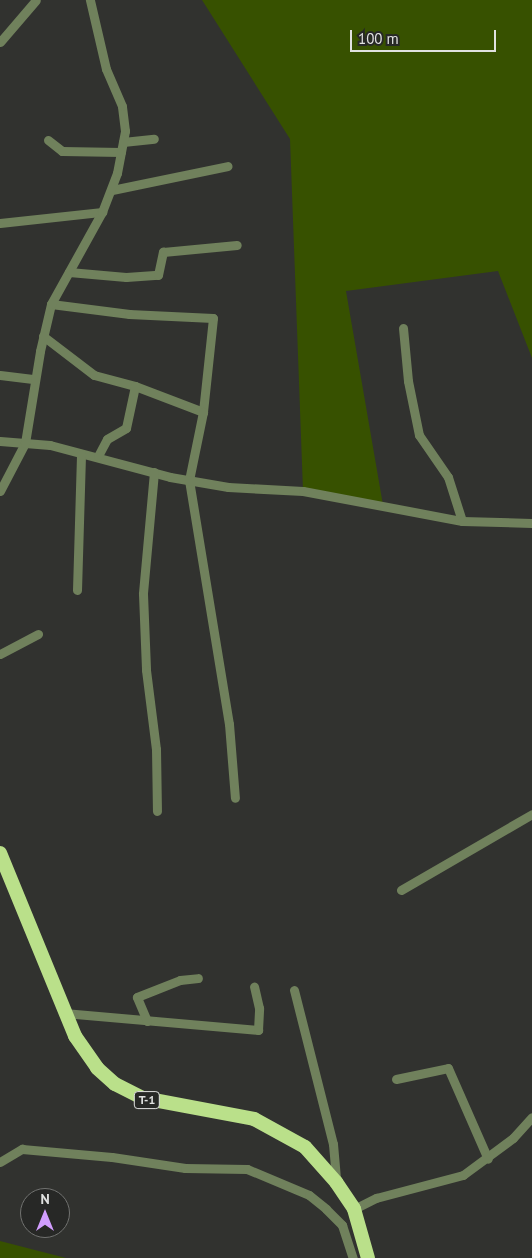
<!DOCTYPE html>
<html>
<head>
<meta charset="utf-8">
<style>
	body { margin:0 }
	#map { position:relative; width:532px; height:1258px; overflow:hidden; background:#31322f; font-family:"PT Sans",sans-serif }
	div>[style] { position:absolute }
	.green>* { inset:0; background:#375100 }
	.minor>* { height:9px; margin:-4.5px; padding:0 4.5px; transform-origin:4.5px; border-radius:4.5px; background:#70815c }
	.trunk>* { height:14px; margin:-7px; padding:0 7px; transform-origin:7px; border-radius:7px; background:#bae08a }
	span { translate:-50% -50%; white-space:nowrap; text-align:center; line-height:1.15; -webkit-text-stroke:4px #272826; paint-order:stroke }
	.shield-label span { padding:1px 4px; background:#272826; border:1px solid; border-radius:4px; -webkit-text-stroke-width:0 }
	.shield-label { font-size:12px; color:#e0e1e0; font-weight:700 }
	.north { position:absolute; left:20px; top:1188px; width:50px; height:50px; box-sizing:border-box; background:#272826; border:1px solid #717270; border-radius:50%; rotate:0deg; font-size:14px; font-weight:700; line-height:20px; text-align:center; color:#e0e1e0 }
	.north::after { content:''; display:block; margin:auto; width:18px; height:22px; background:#d19dfe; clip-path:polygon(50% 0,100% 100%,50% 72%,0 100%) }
	.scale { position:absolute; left:350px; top:30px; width:146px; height:22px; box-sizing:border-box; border:2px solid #e0e1e0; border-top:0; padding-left:6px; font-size:15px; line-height:18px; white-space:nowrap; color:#e0e1e0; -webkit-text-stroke:4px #272826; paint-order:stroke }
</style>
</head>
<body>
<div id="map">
	<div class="green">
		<div style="clip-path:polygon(202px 0,532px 0,532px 358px,498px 271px,346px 291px,383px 505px,303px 491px,290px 139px)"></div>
		<div style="clip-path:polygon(0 1241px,66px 1258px,0 1258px)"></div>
	</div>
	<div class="minor">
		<div style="left:0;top:42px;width:55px;rotate:-49.4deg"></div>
		<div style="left:48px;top:140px;width:18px;rotate:38deg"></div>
		<div style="left:62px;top:151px;width:59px;rotate:1deg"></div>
		<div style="left:123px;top:142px;width:31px;rotate:-6deg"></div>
		<div style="left:112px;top:190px;width:118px;rotate:-11.7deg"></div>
		<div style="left:0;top:223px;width:103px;rotate:-6.2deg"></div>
		<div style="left:69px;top:272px;width:57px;rotate:5deg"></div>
		<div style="left:126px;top:277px;width:32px;rotate:-4deg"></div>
		<div style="left:158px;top:275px;width:24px;rotate:-78deg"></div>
		<div style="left:163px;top:252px;width:74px;rotate:-5.4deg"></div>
		<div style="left:51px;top:304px;width:79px;rotate:7.3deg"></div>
		<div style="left:129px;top:314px;width:84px;rotate:2.7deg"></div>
		<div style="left:213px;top:318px;width:95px;rotate:96.1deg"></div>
		<div style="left:403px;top:328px;width:53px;rotate:84.6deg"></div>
		<div style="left:408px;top:381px;width:55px;rotate:78.5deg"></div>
		<div style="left:419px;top:435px;width:51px;rotate:55.4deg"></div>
		<div style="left:448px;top:477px;width:46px;rotate:72.3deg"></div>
		<div style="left:43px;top:336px;width:64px;rotate:37.4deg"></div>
		<div style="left:94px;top:375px;width:42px;rotate:15deg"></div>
		<div style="left:135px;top:386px;width:73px;rotate:20.9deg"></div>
		<div style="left:203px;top:412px;width:69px;rotate:101.6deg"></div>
		<div style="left:189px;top:480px;width:247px;rotate:80.7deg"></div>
		<div style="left:229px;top:724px;width:74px;rotate:85.4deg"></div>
		<div style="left:0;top:375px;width:35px;rotate:7deg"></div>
		<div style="left:0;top:441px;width:50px;rotate:4.6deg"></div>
		<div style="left:50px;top:445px;width:124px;rotate:14.9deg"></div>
		<div style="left:170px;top:477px;width:59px;rotate:9.8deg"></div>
		<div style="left:228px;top:487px;width:75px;rotate:3.1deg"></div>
		<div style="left:303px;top:491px;width:162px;rotate:10.7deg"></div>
		<div style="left:462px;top:521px;width:70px;rotate:1.6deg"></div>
		<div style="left:98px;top:456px;width:19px;rotate:-62deg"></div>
		<div style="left:107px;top:439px;width:22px;rotate:-30deg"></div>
		<div style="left:126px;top:428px;width:43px;rotate:-77.9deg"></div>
		<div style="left:154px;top:472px;width:122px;rotate:95.2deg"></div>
		<div style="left:143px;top:594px;width:76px;rotate:87.7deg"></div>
		<div style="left:146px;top:670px;width:80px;rotate:82.8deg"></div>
		<div style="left:156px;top:749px;width:62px;rotate:89.1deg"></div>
		<div style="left:0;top:491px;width:54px;rotate:-62.5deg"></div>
		<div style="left:25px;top:443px;width:93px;rotate:-80.7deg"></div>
		<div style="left:40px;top:351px;width:48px;rotate:-76.8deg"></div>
		<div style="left:51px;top:304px;width:105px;rotate:-61deg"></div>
		<div style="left:102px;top:212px;width:42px;rotate:-69deg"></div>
		<div style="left:117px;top:173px;width:43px;rotate:-79.2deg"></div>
		<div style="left:125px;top:131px;width:25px;rotate:-97deg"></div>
		<div style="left:122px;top:106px;width:40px;rotate:-113.4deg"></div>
		<div style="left:106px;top:69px;width:71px;rotate:-103.1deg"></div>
		<div style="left:77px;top:590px;width:136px;rotate:-88.3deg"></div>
		<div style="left:0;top:654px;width:43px;rotate:-27.8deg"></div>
		<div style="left:401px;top:890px;width:151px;rotate:-30.1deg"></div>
		<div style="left:294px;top:990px;width:159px;rotate:75.8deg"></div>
		<div style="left:333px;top:1144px;width:38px;rotate:85deg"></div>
		<div style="left:64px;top:1013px;width:195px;rotate:5deg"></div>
		<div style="left:258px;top:1030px;width:22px;rotate:-87deg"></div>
		<div style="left:259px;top:1008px;width:22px;rotate:-103deg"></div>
		<div style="left:147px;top:1021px;width:26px;rotate:-113deg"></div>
		<div style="left:137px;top:997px;width:46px;rotate:-21.6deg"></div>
		<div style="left:180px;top:980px;width:18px;rotate:-6deg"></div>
		<div style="left:396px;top:1079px;width:53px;rotate:-11.9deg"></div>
		<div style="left:448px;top:1068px;width:99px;rotate:66.3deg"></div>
		<div style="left:0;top:1162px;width:26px;rotate:-31deg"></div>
		<div style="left:22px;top:1149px;width:90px;rotate:5.1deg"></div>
		<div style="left:112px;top:1157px;width:74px;rotate:8.6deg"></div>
		<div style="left:185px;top:1168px;width:62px;rotate:0.9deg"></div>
		<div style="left:247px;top:1169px;width:67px;rotate:22.8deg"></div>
		<div style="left:309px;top:1195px;width:22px;rotate:39deg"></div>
		<div style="left:326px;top:1209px;width:23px;rotate:45deg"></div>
		<div style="left:342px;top:1225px;width:35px;rotate:72deg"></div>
		<div style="left:354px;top:1209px;width:25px;rotate:-27deg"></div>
		<div style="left:376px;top:1198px;width:90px;rotate:-14.8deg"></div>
		<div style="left:463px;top:1175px;width:62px;rotate:-36.5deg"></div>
		<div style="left:513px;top:1138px;width:28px;rotate:-48deg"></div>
	</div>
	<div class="trunk">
		<div style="left:0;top:853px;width:198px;rotate:67.7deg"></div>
		<div style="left:75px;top:1036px;width:39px;rotate:55deg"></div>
		<div style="left:97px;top:1068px;width:24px;rotate:42deg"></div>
		<div style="left:115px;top:1084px;width:31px;rotate:27deg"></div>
		<div style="left:143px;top:1098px;width:113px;rotate:10.7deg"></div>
		<div style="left:254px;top:1119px;width:58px;rotate:28.8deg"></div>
		<div style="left:305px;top:1147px;width:47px;rotate:48.5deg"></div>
		<div style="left:336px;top:1182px;width:32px;rotate:56deg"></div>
		<div style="left:354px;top:1209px;width:51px;rotate:74.1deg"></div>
	</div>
	<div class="shield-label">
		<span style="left:147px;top:1100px">T-1</span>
	</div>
	<div class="north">N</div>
	<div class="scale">100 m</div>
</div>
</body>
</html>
